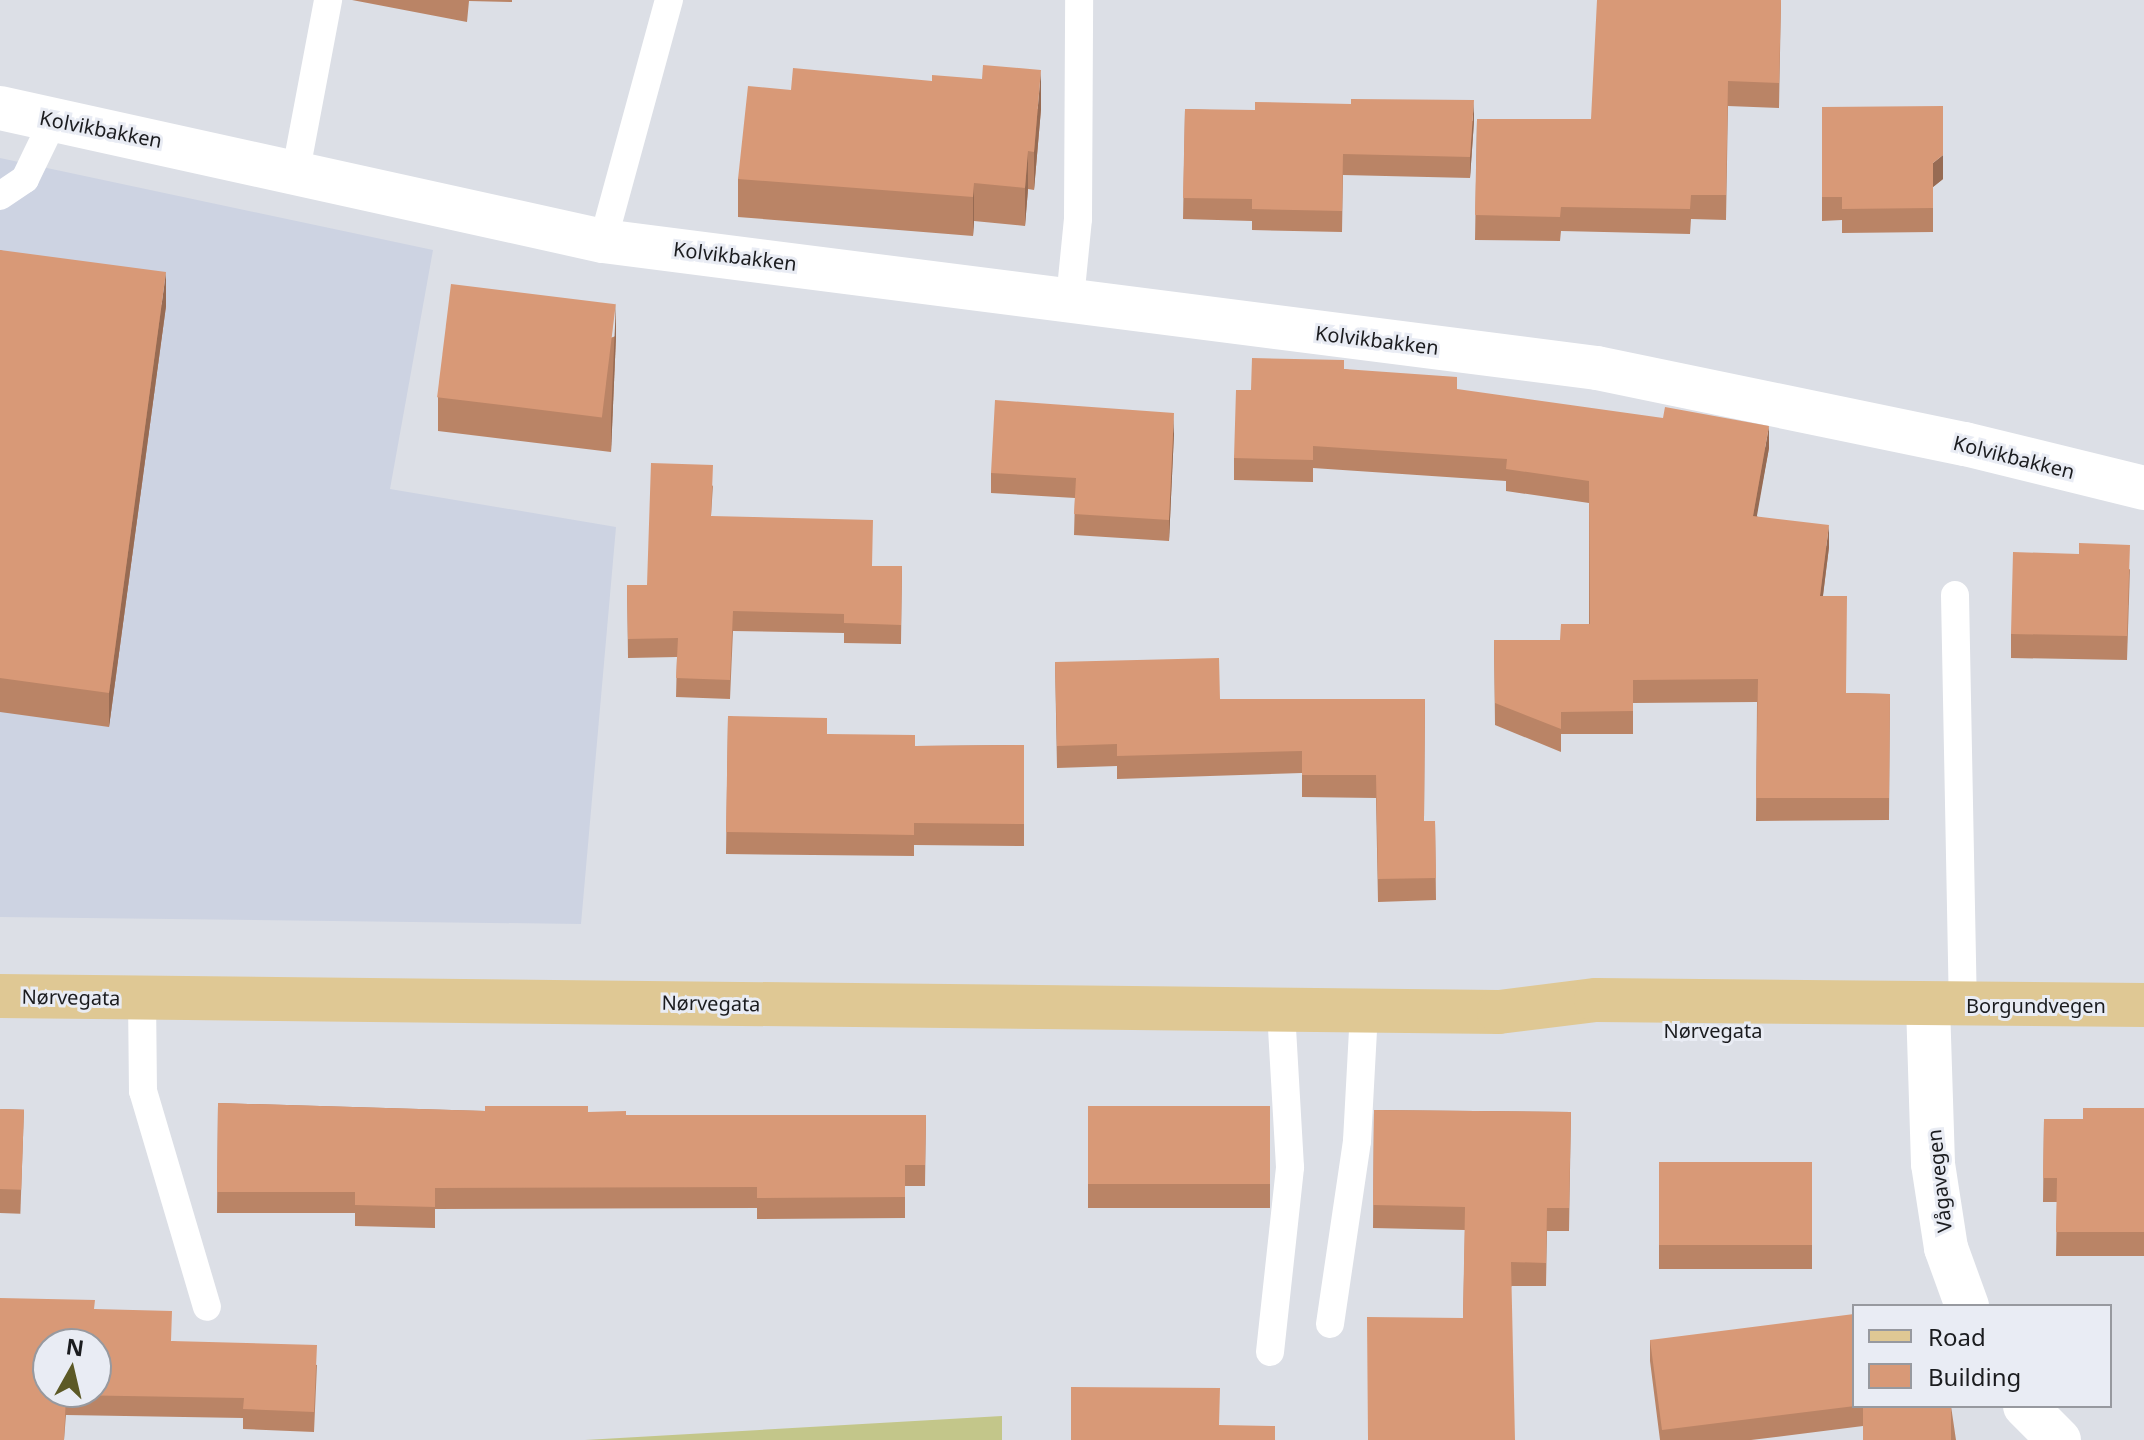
<!DOCTYPE html>
<html>
<head>
<meta charset="utf-8">
<style>
	body { margin:0 }
	#map { position:relative; width:2144px; height:1440px; overflow:hidden; background:#dcdfe6; font-family:"Noto Sans",sans-serif }
	div>[style] { position:absolute }
	.built>* { inset:0; background:#cdd3e2 }
	.green>* { inset:0; background:#c3c68a }
	.service>* { height:28px; margin:-14px; padding:0 14px; transform-origin:14px; border-radius:14px; background:#fff }
	.minor>* { height:44px; margin:-22px; padding:0 22px; transform-origin:22px; border-radius:22px; background:#fff }
	.primary>* { height:44px; margin:-22px; padding:0 22px; transform-origin:22px; border-radius:22px; background:#dfc894 }
	.wall>* { inset:0; background:#ba8466; transform-origin:0 0 }
	.shaded-wall>* { inset:0; background:#976b53 }
	.building>* { inset:0; background:#d89977; transform-origin:0 0 }
	span { translate:-50% -50%; white-space:nowrap; text-align:center; line-height:1.15; -webkit-text-stroke:6px #e9ecf4; paint-order:stroke }
	.street-label { font-size:20px; color:#1b1c1f }
	.legend { position:absolute; left:1852px; top:1304px; width:260px; height:104px; box-sizing:border-box; background:#e9ecf4; border:2px solid #97999f; margin:0; padding:10px 14px; list-style:none; font-size:24px; color:#1b1c1f }
	.legend li { display:flex; align-items:center; gap:16px; height:40px }
	.legend b { width:40px; border:2px solid #97999f }
	.north { position:absolute; left:32px; top:1328px; width:80px; height:80px; box-sizing:border-box; background:#e9ecf4; border:2px solid #97999f; border-radius:50%; rotate:8deg; font-size:22px; font-weight:700; line-height:32px; text-align:center; color:#1b1c1f }
	.north::after { content:''; display:block; margin:auto; width:28px; height:36px; background:#5c5926; clip-path:polygon(50% 0,100% 100%,50% 72%,0 100%) }
</style>
</head>
<body>
<div id="map">
	<div class="built">
		<div style="clip-path:polygon(0 158px,433px 250px,390px 489px,616px 527px,581px 924px,0 917px)"></div>
	</div>
	<div class="green">
		<div style="clip-path:polygon(1002px 1416px,1002px 1440px,585px 1440px)"></div>
	</div>
	<div class="service">
		<div style="left:296px;top:170px;width:173px;rotate:-79.3deg"></div>
		<div style="left:0;top:196px;width:30px;rotate:-34deg"></div>
		<div style="left:25px;top:179px;width:67px;rotate:-64.2deg"></div>
		<div style="left:603px;top:241px;width:250px;rotate:-74.7deg"></div>
		<div style="left:1070px;top:299px;width:80px;rotate:-84.3deg"></div>
		<div style="left:1078px;top:219px;width:219px;rotate:-89.7deg"></div>
		<div style="left:1955px;top:595px;width:410px;rotate:88.9deg"></div>
		<div style="left:142px;top:997px;width:94px;rotate:89.4deg"></div>
		<div style="left:143px;top:1091px;width:225px;rotate:73.5deg"></div>
		<div style="left:1330px;top:1324px;width:185px;rotate:-81.6deg"></div>
		<div style="left:1357px;top:1141px;width:131px;rotate:-86.9deg"></div>
		<div style="left:1270px;top:1352px;width:186px;rotate:-83.8deg"></div>
		<div style="left:1290px;top:1167px;width:157px;rotate:-93.3deg"></div>
	</div>
	<div class="minor">
		<div style="left:0;top:108px;width:617px;rotate:12.44deg"></div>
		<div style="left:603px;top:241px;width:1002px;rotate:7.28deg"></div>
		<div style="left:1597px;top:368px;width:376px;rotate:11.7deg"></div>
		<div style="left:1965px;top:444px;width:184px;rotate:13.8deg"></div>
		<div style="left:1928px;top:1005px;width:159px;rotate:88.2deg"></div>
		<div style="left:1933px;top:1164px;width:85px;rotate:81.2deg"></div>
		<div style="left:1946px;top:1248px;width:62px;rotate:70.1deg"></div>
		<div style="left:2025px;top:1406px;width:48px;rotate:45deg"></div>
	</div>
	<div class="primary">
		<div style="left:0;top:996px;width:1499px;rotate:0.61deg"></div>
		<div style="left:1499px;top:1012px;width:98px;rotate:-7.1deg"></div>
		<div style="left:1596px;top:1000px;width:548px;rotate:0.52deg"></div>
	</div>
	<div class="wall">
		<div style="clip-path:polygon(352px 0,512px 0,512px 2px,469px 1px,467px 22px)"></div>
		<div style="clip-path:polygon(1781px 0,1779px 108px,1728px 106px,1726px 220px,1691px 219px,1690px 234px,1561px 231px,1560px 241px,1475px 240px,1477px 119px,1591px 119px)"></div>
		<div style="clip-path:polygon(791px 90px,1041px 109px,1034px 190px,1028px 189px,1025px 226px,974px 221px,973px 236px,738px 217px,738px 179px)"></div>
		<div style="clip-path:polygon(1822px 107px,1943px 179px,1933px 187px,1933px 232px,1842px 233px,1842px 220px,1822px 221px)"></div>
		<div style="clip-path:polygon(1185px 109px,1474px 121px,1470px 178px,1343px 175px,1342px 232px,1252px 230px,1252px 221px,1183px 219px)"></div>
		<div style="clip-path:polygon(0 250px,166px 306px,109px 727px,0 712px)"></div>
		<div style="clip-path:polygon(616px 336px,611px 452px,438px 431px,438px 397px)"></div>
		<div style="clip-path:polygon(1344px 369px,1769px 448px,1756px 516px,1829px 547px,1823px 596px,1846px 693px,1890px 694px,1889px 820px,1756px 821px,1757px 702px,1633px 703px,1633px 734px,1561px 734px,1561px 752px,1495px 725px,1494px 640px,1560px 640px,1589px 624px,1589px 503px,1506px 491px,1506px 481px,1313px 468px,1313px 482px,1234px 480px,1234px 458px,1251px 390px)"></div>
		<div style="clip-path:polygon(1174px 433px,1169px 541px,1074px 535px,1075px 498px,991px 493px,991px 473px)"></div>
		<div style="clip-path:polygon(713px 485px,711px 516px,872px 566px,902px 566px,901px 644px,844px 643px,844px 633px,733px 631px,730px 699px,676px 697px,677px 657px,628px 658px,627px 585px,647px 585px)"></div>
		<div style="clip-path:polygon(2130px 569px,2127px 660px,2011px 658px,2011px 634px)"></div>
		<div style="clip-path:polygon(1055px 662px,1220px 699px,1425px 699px,1424px 821px,1435px 821px,1436px 900px,1378px 902px,1376px 798px,1302px 797px,1302px 773px,1117px 779px,1117px 766px,1057px 768px)"></div>
		<div style="clip-path:polygon(728px 716px,827px 734px,915px 746px,1024px 745px,1024px 846px,914px 845px,914px 856px,726px 854px)"></div>
		<div style="clip-path:polygon(218px 1103px,485px 1111px,588px 1112px,626px 1115px,926px 1115px,925px 1186px,905px 1186px,905px 1218px,757px 1219px,757px 1208px,435px 1209px,435px 1228px,355px 1226px,355px 1213px,217px 1213px)"></div>
		<div style="left:1088px;top:1106px;width:182px;height:102px"></div>
		<div style="clip-path:polygon(2144px 1108px,2144px 1256px,2056px 1256px,2057px 1202px,2043px 1202px,2044px 1119px,2083px 1119px)"></div>
		<div style="left:0;top:1109px;width:24px;height:104px;rotate:2deg"></div>
		<div style="clip-path:polygon(1374px 1110px,1571px 1112px,1569px 1231px,1547px 1231px,1546px 1286px,1512px 1286px,1463px 1318px,1465px 1230px,1373px 1228px)"></div>
		<div style="left:1659px;top:1162px;width:153px;height:107px"></div>
		<div style="clip-path:polygon(95px 1309px,171px 1341px,317px 1365px,314px 1432px,243px 1429px,243px 1418px,66px 1415px,64px 1440px,0 1440px)"></div>
		<div style="clip-path:polygon(1650px 1340px,1854px 1406px,1951px 1406px,1956px 1440px,1865px 1440px,1863px 1426px,1751px 1440px,1660px 1440px,1650px 1361px)"></div>
	</div>
	<div class="shaded-wall">
		<div style="clip-path:polygon(1041px 70px,1041px 109px,1034px 190px,1034px 152px)"></div>
		<div style="clip-path:polygon(1474px 100px,1474px 121px,1470px 178px,1470px 157px)"></div>
		<div style="clip-path:polygon(1028px 151px,1028px 189px,1025px 226px,1025px 188px)"></div>
		<div style="clip-path:polygon(1943px 155px,1943px 179px,1933px 187px,1933px 163px)"></div>
		<div style="clip-path:polygon(974px 183px,974px 221px,973px 236px,973px 197px)"></div>
		<div style="clip-path:polygon(166px 272px,166px 306px,109px 727px,109px 693px)"></div>
		<div style="clip-path:polygon(616px 303px,616px 336px,611px 452px,611px 418px)"></div>
		<div style="clip-path:polygon(1174px 413px,1174px 433px,1169px 541px,1169px 520px)"></div>
		<div style="clip-path:polygon(1769px 426px,1769px 448px,1753px 538px,1753px 516px)"></div>
		<div style="clip-path:polygon(1829px 525px,1829px 547px,1820px 618px,1820px 596px)"></div>
	</div>
	<div class="building">
		<div style="clip-path:polygon(1597px 0,1781px 0,1779px 83px,1728px 81px,1726px 195px,1691px 195px,1690px 209px,1561px 207px,1560px 217px,1475px 215px,1477px 119px,1591px 119px)"></div>
		<div style="clip-path:polygon(983px 65px,1041px 70px,1034px 152px,1028px 151px,1025px 188px,974px 183px,973px 197px,738px 179px,748px 86px,791px 90px,793px 68px,932px 81px,932px 75px,982px 79px)"></div>
		<div style="clip-path:polygon(1351px 99px,1474px 100px,1470px 157px,1343px 154px,1342px 211px,1252px 209px,1252px 199px,1183px 198px,1185px 109px,1255px 110px,1255px 102px,1351px 104px)"></div>
		<div style="clip-path:polygon(1943px 106px,1943px 155px,1933px 163px,1933px 208px,1842px 209px,1842px 197px,1822px 197px,1822px 107px)"></div>
		<div style="clip-path:polygon(0 250px,166px 272px,109px 693px,0 678px)"></div>
		<div style="left:451px;top:284px;width:166px;height:114px;rotate:7deg"></div>
		<div style="clip-path:polygon(1252px 358px,1344px 360px,1344px 369px,1457px 377px,1457px 389px,1663px 418px,1665px 407px,1769px 426px,1753px 516px,1829px 525px,1820px 596px,1847px 596px,1846px 693px,1890px 694px,1889px 798px,1756px 798px,1758px 679px,1633px 680px,1633px 711px,1561px 712px,1561px 729px,1495px 703px,1494px 640px,1560px 640px,1561px 624px,1590px 624px,1589px 481px,1506px 469px,1507px 459px,1313px 446px,1313px 460px,1234px 458px,1236px 390px,1251px 390px)"></div>
		<div style="clip-path:polygon(995px 400px,1174px 413px,1169px 520px,1074px 514px,1076px 478px,991px 473px)"></div>
		<div style="clip-path:polygon(651px 463px,713px 465px,711px 516px,873px 520px,872px 566px,902px 566px,901px 625px,844px 623px,844px 614px,733px 611px,730px 680px,676px 678px,678px 638px,628px 639px,627px 585px,647px 585px)"></div>
		<div style="clip-path:polygon(2079px 543px,2130px 545px,2127px 636px,2011px 634px,2013px 552px,2079px 554px)"></div>
		<div style="clip-path:polygon(1219px 658px,1220px 699px,1425px 699px,1424px 821px,1435px 821px,1436px 878px,1378px 879px,1376px 775px,1302px 775px,1302px 751px,1117px 756px,1117px 744px,1057px 746px,1055px 662px)"></div>
		<div style="clip-path:polygon(728px 716px,827px 718px,827px 734px,915px 735px,915px 746px,1024px 745px,1024px 824px,914px 823px,914px 835px,726px 832px)"></div>
		<div style="clip-path:polygon(218px 1103px,485px 1111px,485px 1106px,588px 1106px,588px 1112px,626px 1111px,626px 1115px,926px 1115px,925px 1165px,905px 1165px,905px 1197px,757px 1198px,757px 1187px,435px 1188px,435px 1207px,355px 1205px,355px 1192px,217px 1192px)"></div>
		<div style="left:1088px;top:1106px;width:182px;height:78px"></div>
		<div style="clip-path:polygon(2083px 1108px,2144px 1108px,2144px 1232px,2056px 1232px,2057px 1178px,2043px 1178px,2044px 1119px,2083px 1119px)"></div>
		<div style="left:0;top:1109px;width:24px;height:80px;rotate:2deg"></div>
		<div style="clip-path:polygon(1374px 1110px,1571px 1112px,1569px 1208px,1547px 1208px,1546px 1263px,1511px 1262px,1515px 1440px,1368px 1440px,1367px 1317px,1463px 1318px,1465px 1207px,1373px 1205px)"></div>
		<div style="left:1659px;top:1162px;width:153px;height:83px"></div>
		<div style="clip-path:polygon(evenodd,0 1298px,95px 1300px,94px 1309px,172px 1311px,171px 1341px,317px 1345px,314px 1412px,243px 1409px,244px 1398px,66px 1395px,64px 1440px,0 1440px,0 1298px,48px 1344px,96px 1344px,96px 1392px,48px 1392px,48px 1344px)"></div>
		<div style="clip-path:polygon(1854px 1314px,1854px 1406px,1855px 1406px,1662px 1430px,1650px 1340px)"></div>
		<div style="clip-path:polygon(1071px 1387px,1220px 1388px,1219px 1425px,1275px 1426px,1275px 1440px,1071px 1440px)"></div>
		<div style="left:1863px;top:1406px;width:88px;height:34px"></div>
	</div>
	<div class="street-label">
		<span style="left:101px;top:129px;rotate:11deg">Kolvikbakken</span>
		<span style="left:735px;top:256px;rotate:7deg">Kolvikbakken</span>
		<span style="left:1377px;top:340px;rotate:7deg">Kolvikbakken</span>
		<span style="left:2014px;top:457px;rotate:14deg">Kolvikbakken</span>
		<span style="left:71px;top:997px;rotate:1deg">Nørvegata</span>
		<span style="left:711px;top:1003px;rotate:1deg">Nørvegata</span>
		<span style="left:2036px;top:1005px">Borgundvegen</span>
		<span style="left:1713px;top:1030px">Nørvegata</span>
		<span style="left:1939px;top:1181px;rotate:-96deg">Vågavegen</span>
	</div>
	<ul class="legend">
	<li><b style="height:10px;background:#dfc894"></b>Road</li>
	<li><b style="height:22px;background:#d89977"></b>Building</li>
	</ul>
	<div class="north">N</div>
</div>
</body>
</html>
